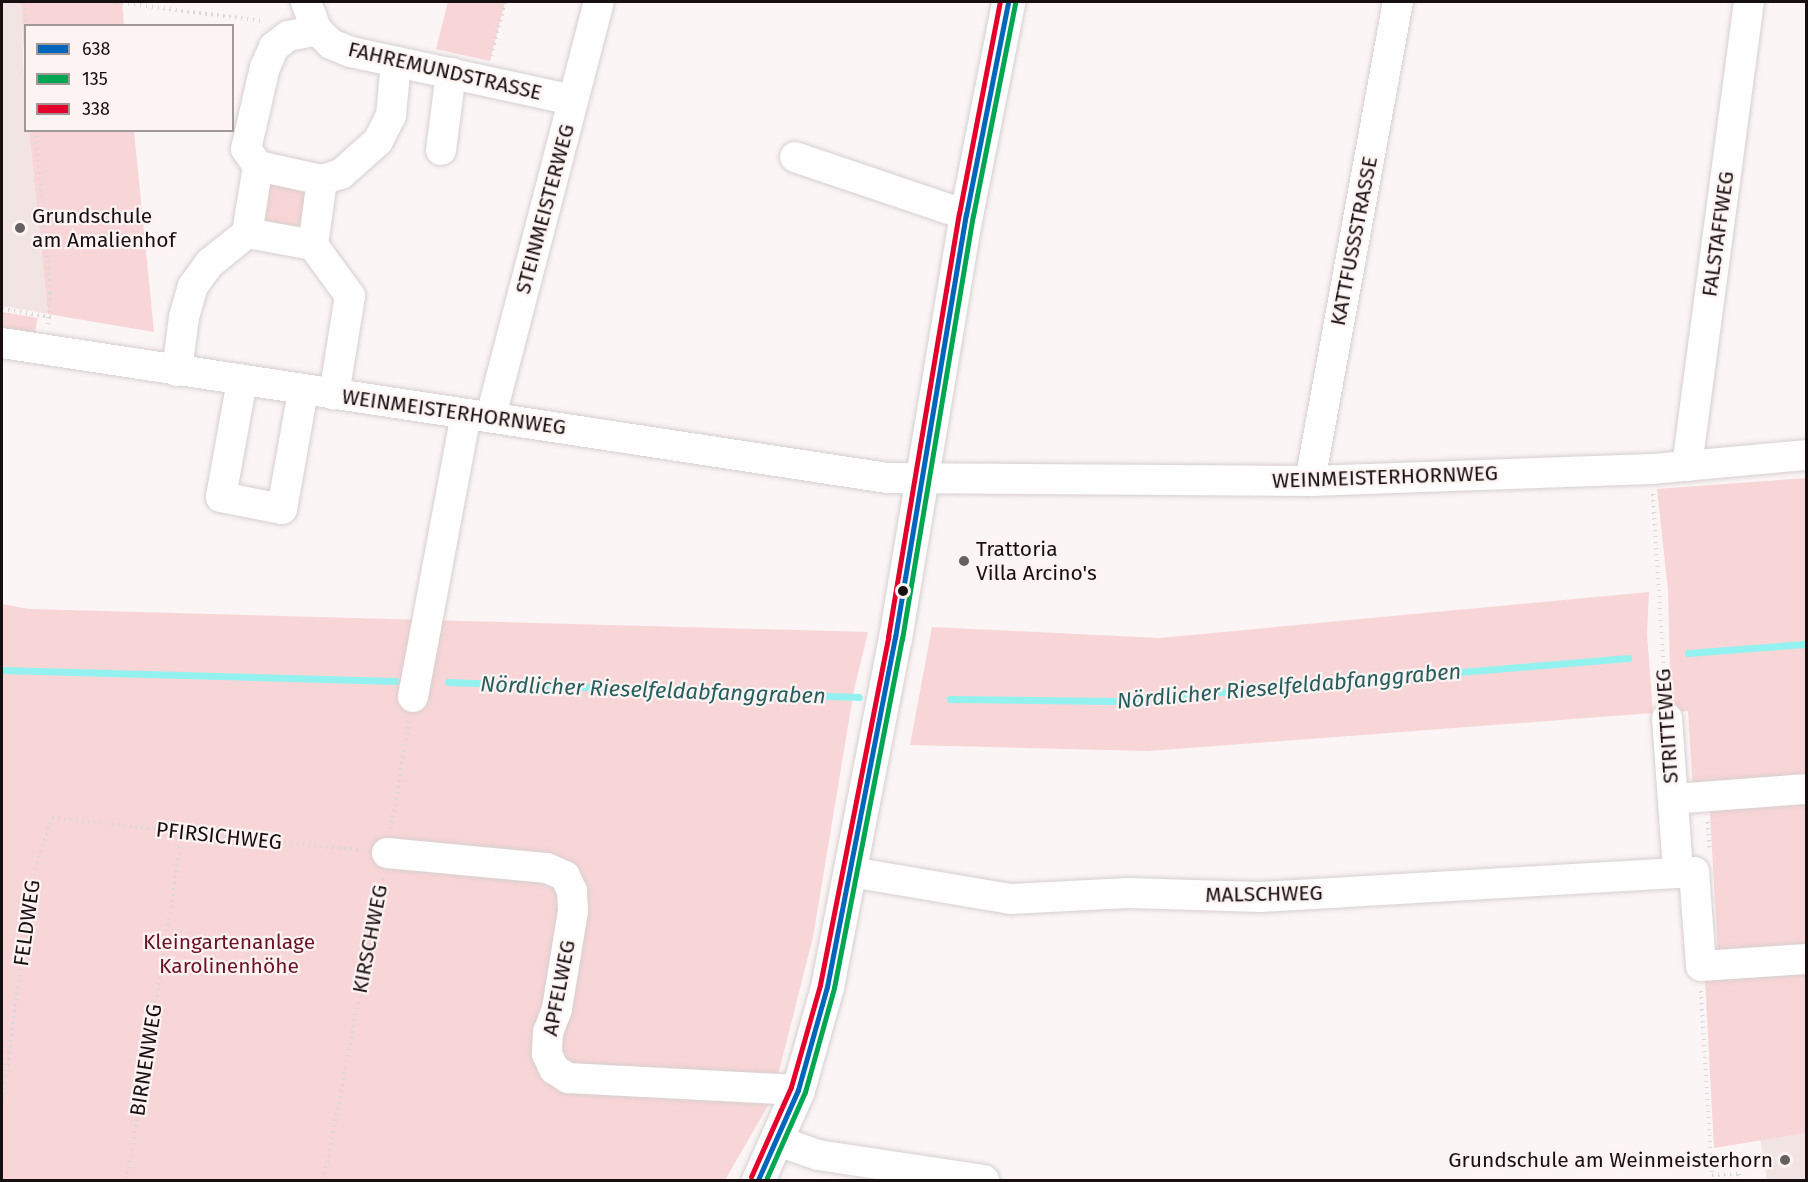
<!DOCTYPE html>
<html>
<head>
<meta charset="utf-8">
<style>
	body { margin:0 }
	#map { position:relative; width:1808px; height:1182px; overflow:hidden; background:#fbf5f5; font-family:"Fira Sans",sans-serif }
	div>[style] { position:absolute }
	.built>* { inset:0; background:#f3e4e4 }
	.green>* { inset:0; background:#f8d5d6; transform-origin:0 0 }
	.stream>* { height:7px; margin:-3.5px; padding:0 3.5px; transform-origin:3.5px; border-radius:3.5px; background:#93f2f0 }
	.path>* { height:4px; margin-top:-2px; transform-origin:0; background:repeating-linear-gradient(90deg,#dad8d8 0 1.5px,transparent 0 6px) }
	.roads { filter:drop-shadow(0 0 2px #d7cfcf) drop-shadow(0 0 2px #d7cfcf) }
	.minor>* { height:30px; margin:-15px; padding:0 15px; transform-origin:15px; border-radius:15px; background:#fefefe }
	.major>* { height:33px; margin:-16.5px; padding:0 16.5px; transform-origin:16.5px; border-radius:16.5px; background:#fefefe }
	.bus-1>* { height:4.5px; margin:-2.25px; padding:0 2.25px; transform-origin:2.25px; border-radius:2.25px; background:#0065bd }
	.bus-2>* { height:4.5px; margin:-2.25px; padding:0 2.25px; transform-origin:2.25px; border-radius:2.25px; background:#00a651 }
	.bus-3>* { height:4.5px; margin:-2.25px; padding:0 2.25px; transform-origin:2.25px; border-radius:2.25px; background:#e4002b }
	.dots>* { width:16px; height:16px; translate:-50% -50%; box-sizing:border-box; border:3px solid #fdf3f3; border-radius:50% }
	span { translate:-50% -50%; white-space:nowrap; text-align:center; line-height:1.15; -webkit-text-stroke:4.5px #fdf3f3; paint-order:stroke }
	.street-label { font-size:21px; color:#180f10 }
	.poi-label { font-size:21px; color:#180f10 }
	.left { translate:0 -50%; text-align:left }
	.right { translate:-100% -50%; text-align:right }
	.park-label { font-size:21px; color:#6a1223 }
	.water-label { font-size:22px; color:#245e5c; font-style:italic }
	.frame { position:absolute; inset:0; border:3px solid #180f10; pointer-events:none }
	.legend { position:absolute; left:24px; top:24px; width:210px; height:108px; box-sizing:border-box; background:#fdf3f3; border:2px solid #a19898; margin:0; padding:8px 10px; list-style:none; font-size:18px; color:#180f10 }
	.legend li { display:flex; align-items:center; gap:12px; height:30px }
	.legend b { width:30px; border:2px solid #a19898 }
</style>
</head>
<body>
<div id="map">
	<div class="built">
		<div style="clip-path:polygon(2px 2px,21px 2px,26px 130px,29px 131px,48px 314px,2px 306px)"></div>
		<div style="clip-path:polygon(1806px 1133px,1806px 1180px,1767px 1180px,1760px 1139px)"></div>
	</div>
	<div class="green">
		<div style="clip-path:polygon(21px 2px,122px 2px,124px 25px,26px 26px,25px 74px)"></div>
		<div style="clip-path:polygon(448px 2px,505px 2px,490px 61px,436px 49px)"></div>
		<div style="clip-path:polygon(29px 131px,134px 131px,154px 332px,48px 314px)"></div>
		<div style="left:270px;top:184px;width:39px;height:38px;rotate:7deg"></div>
		<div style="left:2px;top:312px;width:36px;height:23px;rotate:9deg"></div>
		<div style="clip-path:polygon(1806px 478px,1806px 1133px,1714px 1148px,1705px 980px,1719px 973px,1709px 796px,1693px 790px,1688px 711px,1671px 712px,1668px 590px,1657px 489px)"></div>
		<div style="clip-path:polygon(1649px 592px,1647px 634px,1653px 713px,1149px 751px,910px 745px,932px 627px,1159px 638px)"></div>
		<div style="clip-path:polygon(2px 604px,29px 609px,868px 632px,854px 690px,813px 937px,772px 1099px,725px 1180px,2px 1180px)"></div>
	</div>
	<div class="stream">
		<div style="left:1688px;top:653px;width:118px;rotate:-4.4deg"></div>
		<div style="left:2px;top:670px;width:394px;rotate:1.6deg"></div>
		<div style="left:448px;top:682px;width:411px;rotate:2.1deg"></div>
		<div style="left:950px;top:699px;width:165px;rotate:0.7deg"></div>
		<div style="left:1115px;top:701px;width:515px;rotate:-4.79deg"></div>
	</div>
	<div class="path">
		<div style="left:25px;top:2px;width:24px;rotate:85deg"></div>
		<div style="left:116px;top:2px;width:148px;rotate:7.4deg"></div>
		<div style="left:491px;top:56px;width:56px;rotate:-75.5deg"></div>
		<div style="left:36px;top:130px;width:164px;rotate:85.1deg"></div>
		<div style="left:50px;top:293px;width:32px;rotate:94deg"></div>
		<div style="left:2px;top:309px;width:50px;rotate:9.3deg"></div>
		<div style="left:1653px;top:494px;width:199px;rotate:86.5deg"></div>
		<div style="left:1708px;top:822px;width:29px;rotate:86deg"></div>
		<div style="left:391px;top:829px;width:109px;rotate:-80.5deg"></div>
		<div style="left:1701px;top:991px;width:184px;rotate:86.6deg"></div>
		<div style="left:1712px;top:1175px;width:27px;rotate:-2deg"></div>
		<div style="left:1739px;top:1174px;width:6px;rotate:72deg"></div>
		<div style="left:2px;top:1101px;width:234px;rotate:-81.9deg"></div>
		<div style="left:35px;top:869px;width:54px;rotate:-71.6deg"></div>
		<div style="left:52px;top:818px;width:311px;rotate:5.9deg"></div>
		<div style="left:127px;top:1180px;width:352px;rotate:-80.9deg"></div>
		<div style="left:324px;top:1180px;width:308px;rotate:-79.1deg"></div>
	</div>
	<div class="roads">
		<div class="minor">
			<div style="left:306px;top:2px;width:30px;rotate:69deg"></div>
			<div style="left:317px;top:30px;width:20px;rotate:45deg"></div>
			<div style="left:331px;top:44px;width:22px;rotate:22deg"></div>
			<div style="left:351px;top:52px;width:227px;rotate:12.2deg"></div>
			<div style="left:317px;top:30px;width:30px;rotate:168deg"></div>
			<div style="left:288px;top:36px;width:18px;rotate:142deg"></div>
			<div style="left:274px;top:47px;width:22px;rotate:114deg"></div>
			<div style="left:265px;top:67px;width:84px;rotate:103deg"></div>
			<div style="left:246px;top:149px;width:21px;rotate:55deg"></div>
			<div style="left:258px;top:166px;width:66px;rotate:12.3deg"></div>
			<div style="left:322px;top:180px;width:20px;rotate:-18deg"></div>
			<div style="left:341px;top:174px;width:50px;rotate:-41.7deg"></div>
			<div style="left:378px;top:141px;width:28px;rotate:-63deg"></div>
			<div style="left:391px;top:116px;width:54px;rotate:-84.7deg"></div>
			<div style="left:441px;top:150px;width:78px;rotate:-82.6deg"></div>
			<div style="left:795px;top:157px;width:181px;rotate:18.7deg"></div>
			<div style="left:247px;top:233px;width:68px;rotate:-80.7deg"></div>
			<div style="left:313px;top:245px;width:66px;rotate:-82.1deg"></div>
			<div style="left:2px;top:343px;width:895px;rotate:8.67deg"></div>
			<div style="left:887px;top:478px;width:423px;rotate:0.4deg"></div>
			<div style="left:1310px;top:481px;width:342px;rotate:-2deg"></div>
			<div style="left:1652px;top:469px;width:155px;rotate:-5.2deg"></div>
			<div style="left:177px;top:371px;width:54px;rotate:-82.6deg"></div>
			<div style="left:184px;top:317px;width:32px;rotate:-74deg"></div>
			<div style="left:193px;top:286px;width:29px;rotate:-54deg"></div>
			<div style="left:210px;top:263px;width:48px;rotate:-39deg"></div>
			<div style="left:247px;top:233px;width:67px;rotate:10.3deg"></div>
			<div style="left:313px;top:245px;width:63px;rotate:54deg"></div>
			<div style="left:350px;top:296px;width:100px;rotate:99.2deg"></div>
			<div style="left:242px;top:381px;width:118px;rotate:100.3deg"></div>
			<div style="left:221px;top:497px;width:62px;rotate:11.1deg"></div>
			<div style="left:282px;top:509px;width:120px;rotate:-79.9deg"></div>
			<div style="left:491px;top:416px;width:428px;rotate:-75.4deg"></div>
			<div style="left:1687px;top:466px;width:468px;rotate:-82.4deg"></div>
			<div style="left:1310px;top:481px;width:487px;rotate:-79.6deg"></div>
			<div style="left:413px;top:697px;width:287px;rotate:-79.4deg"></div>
			<div style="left:1667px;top:718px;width:155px;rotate:85.9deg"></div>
			<div style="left:1673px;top:799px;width:133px;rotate:-4.3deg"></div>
			<div style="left:387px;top:853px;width:161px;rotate:5.4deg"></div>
			<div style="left:547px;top:868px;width:20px;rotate:24deg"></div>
			<div style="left:565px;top:876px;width:17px;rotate:65deg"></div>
			<div style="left:572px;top:891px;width:20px;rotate:87deg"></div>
			<div style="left:573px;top:911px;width:99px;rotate:99.3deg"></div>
			<div style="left:557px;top:1009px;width:25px;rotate:111deg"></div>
			<div style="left:548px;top:1032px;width:22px;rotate:93deg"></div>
			<div style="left:547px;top:1054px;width:17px;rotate:65deg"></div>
			<div style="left:554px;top:1069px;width:17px;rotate:33deg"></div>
			<div style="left:568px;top:1078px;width:230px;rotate:3deg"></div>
			<div style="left:851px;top:872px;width:162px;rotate:9.6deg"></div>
			<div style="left:1011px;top:899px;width:117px;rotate:-2.9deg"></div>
			<div style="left:1128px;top:893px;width:133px;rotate:1.7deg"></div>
			<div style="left:1261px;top:897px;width:434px;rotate:-3.3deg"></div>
			<div style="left:1694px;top:872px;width:94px;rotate:85.7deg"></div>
			<div style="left:1701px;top:966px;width:105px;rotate:-3.8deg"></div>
			<div style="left:778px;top:1141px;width:42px;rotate:19.3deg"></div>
			<div style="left:818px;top:1155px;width:168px;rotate:8.6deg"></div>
		</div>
		<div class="major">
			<div style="left:758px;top:1180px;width:98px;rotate:-66deg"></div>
			<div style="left:798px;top:1090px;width:107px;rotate:-74.3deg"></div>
			<div style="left:827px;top:987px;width:356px;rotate:-79deg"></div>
			<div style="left:895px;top:638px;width:429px;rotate:-80.5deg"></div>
			<div style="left:966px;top:215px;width:217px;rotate:-78.8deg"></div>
		</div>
	</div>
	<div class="bus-1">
		<div style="left:758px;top:1180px;width:98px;rotate:-66deg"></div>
		<div style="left:798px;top:1090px;width:107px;rotate:-74.3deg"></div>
		<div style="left:827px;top:987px;width:356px;rotate:-79deg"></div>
		<div style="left:895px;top:638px;width:429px;rotate:-80.5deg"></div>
		<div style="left:966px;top:215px;width:217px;rotate:-78.8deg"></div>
	</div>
	<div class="bus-2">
		<div style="left:766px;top:1180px;width:96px;rotate:-66.1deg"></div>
		<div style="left:805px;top:1092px;width:108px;rotate:-74.4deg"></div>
		<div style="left:834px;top:988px;width:356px;rotate:-79deg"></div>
		<div style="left:902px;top:639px;width:429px;rotate:-80.5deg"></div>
		<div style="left:973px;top:216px;width:217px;rotate:-78.8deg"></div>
	</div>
	<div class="bus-3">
		<div style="left:751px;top:1177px;width:98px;rotate:-66deg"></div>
		<div style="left:791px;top:1087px;width:106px;rotate:-74.1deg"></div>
		<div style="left:820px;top:985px;width:355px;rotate:-78.9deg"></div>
		<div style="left:888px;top:637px;width:429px;rotate:-80.5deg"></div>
		<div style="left:959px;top:214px;width:216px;rotate:-79.1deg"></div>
	</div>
	<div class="dots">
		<div style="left:20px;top:228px;background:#676060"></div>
		<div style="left:964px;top:561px;background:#676060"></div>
		<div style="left:903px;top:591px;background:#180f10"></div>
		<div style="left:1785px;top:1160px;background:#676060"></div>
	</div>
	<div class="street-label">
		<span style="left:445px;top:71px;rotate:13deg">FAHREMUNDSTRASSE</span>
		<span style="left:545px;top:209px;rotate:-75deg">STEINMEISTERWEG</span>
		<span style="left:1718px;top:234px;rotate:-82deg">FALSTAFFWEG</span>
		<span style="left:1354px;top:241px;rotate:-79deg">KATTFUSSSTRASSE</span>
		<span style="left:454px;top:412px;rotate:8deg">WEINMEISTERHORNWEG</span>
		<span style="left:1385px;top:477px;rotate:-2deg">WEINMEISTERHORNWEG</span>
		<span style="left:1667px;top:726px;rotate:-94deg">STRITTEWEG</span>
		<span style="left:219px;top:836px;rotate:6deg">PFIRSICHWEG</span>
		<span style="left:1264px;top:894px;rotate:-1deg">MALSCHWEG</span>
		<span style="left:27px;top:923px;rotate:-82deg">FELDWEG</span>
		<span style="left:370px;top:939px;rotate:-79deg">KIRSCHWEG</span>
		<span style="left:559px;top:988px;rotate:-79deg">APFELWEG</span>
		<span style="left:146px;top:1060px;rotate:-81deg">BIRNENWEG</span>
	</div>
	<div class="poi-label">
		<span class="left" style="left:32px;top:228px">Grundschule<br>am Amalienhof</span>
		<span class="left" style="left:976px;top:561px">Trattoria<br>Villa Arcino's</span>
		<span class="right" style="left:1773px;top:1160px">Grundschule am Weinmeisterhorn</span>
	</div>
	<div class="park-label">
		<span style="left:229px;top:954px">Kleingartenanlage<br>Karolinenhöhe</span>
	</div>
	<div class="water-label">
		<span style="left:1289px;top:686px;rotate:-5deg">Nördlicher Rieselfeldabfanggraben</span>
		<span style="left:653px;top:690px;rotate:2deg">Nördlicher Rieselfeldabfanggraben</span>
	</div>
	<div class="frame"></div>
	<ul class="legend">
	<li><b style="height:8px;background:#0065bd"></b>638</li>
	<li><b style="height:8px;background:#00a651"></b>135</li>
	<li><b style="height:8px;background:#e4002b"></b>338</li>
	</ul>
</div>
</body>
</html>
